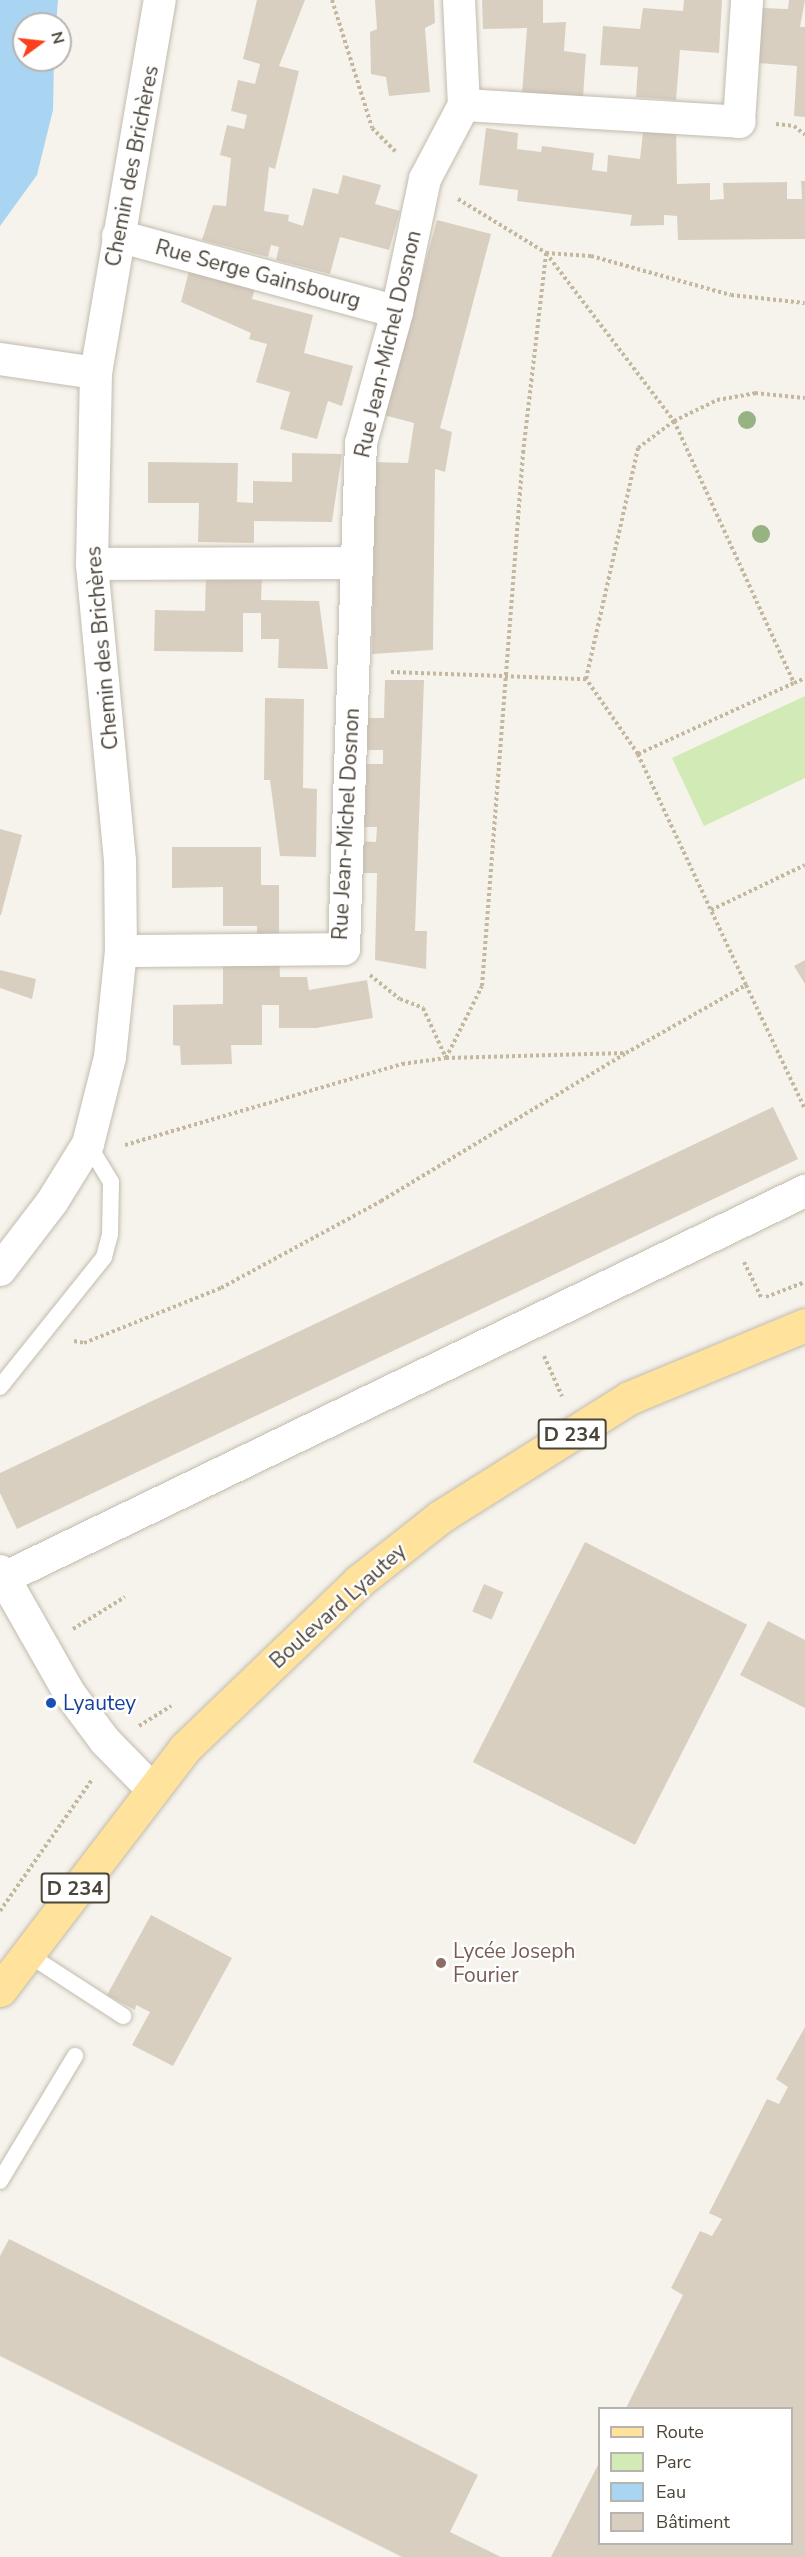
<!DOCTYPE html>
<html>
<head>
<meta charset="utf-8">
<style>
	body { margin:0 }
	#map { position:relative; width:805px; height:2557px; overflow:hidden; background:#f6f3ec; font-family:"Nunito Sans",sans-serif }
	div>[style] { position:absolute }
	.green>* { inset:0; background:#d2eab5 }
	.water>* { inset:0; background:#a9d4f2 }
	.building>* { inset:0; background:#d8cfc1; transform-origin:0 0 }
	.path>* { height:4px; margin-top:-2px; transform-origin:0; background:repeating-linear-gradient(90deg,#c4b79f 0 3px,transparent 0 6px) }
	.roads { filter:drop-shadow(0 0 2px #c2bbae) drop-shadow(0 0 2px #c2bbae) }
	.lane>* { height:16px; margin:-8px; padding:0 8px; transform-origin:8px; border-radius:8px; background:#fff }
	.street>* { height:32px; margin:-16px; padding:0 16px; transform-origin:16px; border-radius:16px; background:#fff }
	.primary>* { height:33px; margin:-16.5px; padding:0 16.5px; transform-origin:16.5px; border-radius:16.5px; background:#ffe39c }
	.trees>* { width:18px; height:18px; margin:-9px; border-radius:50%; background:#97b381 }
	.dots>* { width:16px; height:16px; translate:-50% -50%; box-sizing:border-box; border:3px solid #fff; border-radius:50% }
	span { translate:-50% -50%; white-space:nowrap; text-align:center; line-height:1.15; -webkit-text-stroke:4.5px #fff; paint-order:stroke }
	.shield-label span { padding:2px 4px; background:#fff; border:2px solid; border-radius:4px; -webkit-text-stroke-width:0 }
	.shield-label { font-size:20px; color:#4b4439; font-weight:700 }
	.street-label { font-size:21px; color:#4b4439 }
	.transit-label { font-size:21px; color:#164399 }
	.left { translate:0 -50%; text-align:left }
	.education-label { font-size:21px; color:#785e54 }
	.legend { position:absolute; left:598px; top:2407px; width:195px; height:138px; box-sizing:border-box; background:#fff; border:2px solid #b7b4b0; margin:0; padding:8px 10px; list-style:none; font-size:18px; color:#4b4439 }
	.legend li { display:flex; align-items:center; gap:12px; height:30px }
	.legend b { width:30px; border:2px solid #b7b4b0 }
	.north { position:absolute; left:12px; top:12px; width:60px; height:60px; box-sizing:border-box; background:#fff; border:2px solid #b7b4b0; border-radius:50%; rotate:75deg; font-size:16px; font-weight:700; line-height:24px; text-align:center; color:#4b4439 }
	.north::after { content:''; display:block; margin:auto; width:21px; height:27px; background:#fc3f1d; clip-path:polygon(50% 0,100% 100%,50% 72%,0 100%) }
</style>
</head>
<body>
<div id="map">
	<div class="green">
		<div style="clip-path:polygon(805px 696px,805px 778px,704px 826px,672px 758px)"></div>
	</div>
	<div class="water">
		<div style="clip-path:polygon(0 0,58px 0,56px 24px,24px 24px,24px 60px,54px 60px,53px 110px,37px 175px,0 226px)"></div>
	</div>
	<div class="building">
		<div style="clip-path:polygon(257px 0,305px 0,279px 66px,299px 71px,275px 169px,269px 167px,264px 211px,289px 215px,288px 221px,303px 226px,313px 188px,338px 194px,343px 175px,381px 185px,375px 204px,400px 211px,389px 250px,340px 237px,330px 274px,276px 260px,279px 247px,271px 245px,268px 257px,202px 240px,213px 205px,226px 206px,231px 158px,220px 155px,227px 125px,244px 129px,247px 115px,231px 111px,238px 80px,255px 84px,260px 64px,243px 59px)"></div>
		<div style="clip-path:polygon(375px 0,434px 0,435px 23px,425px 28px,430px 92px,389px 96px,386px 77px,371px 74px,370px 32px,377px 29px)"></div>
		<div style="clip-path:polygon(482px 0,543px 0,543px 23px,566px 22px,564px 51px,586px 54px,583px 97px,522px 94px,527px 28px,483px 29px)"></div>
		<div style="clip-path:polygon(684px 0,722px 0,719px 53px,680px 50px,676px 100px,636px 97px,638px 67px,600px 65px,603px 26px,640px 29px,643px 8px,683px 11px)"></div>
		<div style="clip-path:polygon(789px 0,805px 0,800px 27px,805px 27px,805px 117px,794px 116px,797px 66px,758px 63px,761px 8px,788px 9px)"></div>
		<div style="clip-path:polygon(644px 124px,676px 127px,677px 184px,710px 183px,710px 200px,724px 199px,723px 183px,787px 182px,787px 199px,802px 199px,801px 181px,805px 181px,805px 239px,678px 240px,677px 216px,664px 215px,664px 225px,630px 226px,632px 215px,517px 201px,518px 190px,479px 185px,486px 128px,518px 133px,517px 149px,541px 152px,542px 146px,594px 153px,592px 170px,607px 172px,608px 155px,640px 159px)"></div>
		<div style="clip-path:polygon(437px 220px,491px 234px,440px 428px,452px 432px,445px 472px,435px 469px,433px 650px,372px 654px,375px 462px,408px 463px,414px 423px,384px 415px)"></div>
		<div style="clip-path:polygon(190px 267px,256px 285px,252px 299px,313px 315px,304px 353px,353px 366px,342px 406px,328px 401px,317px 439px,280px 429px,290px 392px,256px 382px,267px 344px,249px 339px,251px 333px,181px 302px)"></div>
		<div style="clip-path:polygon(292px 453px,342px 454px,332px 522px,254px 521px,254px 543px,198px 542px,199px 503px,148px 503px,148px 462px,238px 463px,237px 502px,253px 503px,253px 481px,292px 482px)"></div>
		<div style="clip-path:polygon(206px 573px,262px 574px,261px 600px,319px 601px,328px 669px,278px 668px,279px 639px,261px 639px,261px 613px,243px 613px,243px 652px,154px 651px,155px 610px,205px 611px)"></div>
		<div style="clip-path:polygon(385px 680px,424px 680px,415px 931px,427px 931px,426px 969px,375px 960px,377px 873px,358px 873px,359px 841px,376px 842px,377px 827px,359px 827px,360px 796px,365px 796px,366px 764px,383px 764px,383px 750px,366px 750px,367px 718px,384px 718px)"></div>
		<div style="clip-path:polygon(265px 698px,304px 699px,303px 788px,317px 789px,316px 857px,280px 856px,270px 780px,264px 780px)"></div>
		<div style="clip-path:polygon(0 829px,22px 835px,1px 915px,0 915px)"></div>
		<div style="clip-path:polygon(172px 847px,261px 847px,261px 885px,279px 885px,279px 935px,257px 935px,257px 926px,223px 926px,223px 887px,172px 888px)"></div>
		<div style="clip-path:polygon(279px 956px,280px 977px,307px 977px,309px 990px,367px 980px,373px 1018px,316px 1028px,279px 1028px,279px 1005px,262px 1005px,262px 1045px,231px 1045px,232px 1064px,181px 1065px,180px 1046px,173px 1045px,173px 1005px,223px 1004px,223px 965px)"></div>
		<div style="clip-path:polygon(805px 960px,805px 984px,794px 966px)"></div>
		<div style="clip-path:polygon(0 970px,36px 979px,32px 999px,0 988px)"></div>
		<div style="clip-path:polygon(773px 1107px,798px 1159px,17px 1529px,0 1493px,0 1473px)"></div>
		<div style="left:585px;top:1542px;width:182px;height:247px;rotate:27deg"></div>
		<div style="left:484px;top:1584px;width:21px;height:30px;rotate:23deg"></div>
		<div style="clip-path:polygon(768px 1621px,805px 1640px,805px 1708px,740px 1675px)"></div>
		<div style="clip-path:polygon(151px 1915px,232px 1958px,173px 2066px,132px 2045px,150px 2012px,136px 2005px,135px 2010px,107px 1995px)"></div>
		<div style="clip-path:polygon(805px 2027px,805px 2557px,551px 2557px,600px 2461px,600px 2544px,792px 2544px,792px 2408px,626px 2408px,683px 2295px,671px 2288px,700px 2231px,712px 2236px,722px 2219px,709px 2213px,767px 2099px,779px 2104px,788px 2087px,776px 2079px)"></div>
		<div style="clip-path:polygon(9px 2239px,478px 2475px,450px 2532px,501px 2557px,402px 2557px,0 2356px,0 2256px)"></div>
	</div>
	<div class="path">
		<div style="left:332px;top:0;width:134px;rotate:72.6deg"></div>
		<div style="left:372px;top:128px;width:35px;rotate:45deg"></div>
		<div style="left:776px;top:124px;width:18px;rotate:6deg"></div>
		<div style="left:794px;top:126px;width:14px;rotate:39deg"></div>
		<div style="left:458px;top:199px;width:103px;rotate:31.5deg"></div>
		<div style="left:546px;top:253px;width:45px;rotate:3.8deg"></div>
		<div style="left:591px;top:256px;width:145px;rotate:15.6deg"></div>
		<div style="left:731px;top:295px;width:74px;rotate:6.2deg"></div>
		<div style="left:391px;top:672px;width:195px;rotate:2.1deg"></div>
		<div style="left:586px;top:679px;width:237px;rotate:-77.3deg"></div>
		<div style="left:638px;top:448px;width:45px;rotate:-36.9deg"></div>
		<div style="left:674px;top:421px;width:288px;rotate:65.4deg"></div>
		<div style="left:794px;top:683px;width:12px;rotate:-24deg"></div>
		<div style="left:638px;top:754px;width:171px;rotate:-24.5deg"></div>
		<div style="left:711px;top:910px;width:104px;rotate:-25.6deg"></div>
		<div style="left:370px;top:975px;width:38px;rotate:39deg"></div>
		<div style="left:400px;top:999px;width:25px;rotate:21deg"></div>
		<div style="left:423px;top:1008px;width:55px;rotate:65.3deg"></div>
		<div style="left:446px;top:1058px;width:180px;rotate:-1.6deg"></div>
		<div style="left:626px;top:1053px;width:138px;rotate:-29.5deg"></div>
		<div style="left:746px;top:985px;width:255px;rotate:-115.1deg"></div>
		<div style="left:638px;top:754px;width:91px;rotate:-124.7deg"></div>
		<div style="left:746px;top:985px;width:137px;rotate:64.6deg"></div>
		<div style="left:125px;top:1145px;width:289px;rotate:-16.3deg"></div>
		<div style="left:402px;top:1064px;width:44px;rotate:-7.8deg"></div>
		<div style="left:446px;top:1058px;width:80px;rotate:-63.4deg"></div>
		<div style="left:482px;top:986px;width:535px;rotate:-85.6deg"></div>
		<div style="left:523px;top:453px;width:201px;rotate:-83.4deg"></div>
		<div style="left:546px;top:253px;width:211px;rotate:52.7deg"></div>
		<div style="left:674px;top:421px;width:48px;rotate:-26deg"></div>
		<div style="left:717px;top:400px;width:39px;rotate:-10deg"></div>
		<div style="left:755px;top:393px;width:50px;rotate:5.7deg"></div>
		<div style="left:744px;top:1262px;width:41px;rotate:64.1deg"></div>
		<div style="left:766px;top:1297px;width:42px;rotate:-21deg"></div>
		<div style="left:74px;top:1341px;width:10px;rotate:11deg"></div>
		<div style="left:84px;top:1343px;width:148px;rotate:-21.9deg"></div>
		<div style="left:221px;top:1288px;width:182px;rotate:-28.5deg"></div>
		<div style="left:381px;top:1201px;width:285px;rotate:-31.1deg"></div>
		<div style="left:544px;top:1356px;width:44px;rotate:65.8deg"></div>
		<div style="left:73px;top:1629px;width:61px;rotate:-31.6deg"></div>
		<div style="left:139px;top:1726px;width:38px;rotate:-32deg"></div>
		<div style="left:0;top:1911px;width:162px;rotate:-55deg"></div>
	</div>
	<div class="roads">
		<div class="lane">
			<div style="left:0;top:1387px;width:166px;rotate:-51.3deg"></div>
			<div style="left:104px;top:1257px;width:23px;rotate:-75deg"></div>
			<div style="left:110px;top:1235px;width:53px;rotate:-88.9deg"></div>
			<div style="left:111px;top:1182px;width:44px;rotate:-121.2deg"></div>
			<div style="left:26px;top:1953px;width:116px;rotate:33deg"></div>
			<div style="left:0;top:2181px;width:146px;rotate:-59deg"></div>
		</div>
		<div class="street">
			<div style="left:459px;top:0;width:105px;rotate:87.3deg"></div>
			<div style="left:464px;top:105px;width:276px;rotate:3.5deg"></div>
			<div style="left:739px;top:122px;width:122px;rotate:-86.2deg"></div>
			<div style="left:118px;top:236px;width:289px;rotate:15.2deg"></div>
			<div style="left:0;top:359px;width:97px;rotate:8.3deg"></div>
			<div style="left:92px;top:564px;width:264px;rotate:-0.2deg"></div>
			<div style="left:121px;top:951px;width:223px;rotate:-0.5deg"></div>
			<div style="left:344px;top:949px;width:506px;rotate:-88.08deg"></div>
			<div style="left:361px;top:443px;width:136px;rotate:-74.6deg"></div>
			<div style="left:397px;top:312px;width:136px;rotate:-78.1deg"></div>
			<div style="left:425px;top:179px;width:84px;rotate:-62.2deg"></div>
			<div style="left:0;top:1270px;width:86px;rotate:-52.6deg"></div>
			<div style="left:52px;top:1202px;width:68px;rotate:-58.2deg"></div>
			<div style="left:88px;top:1144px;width:90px;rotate:-75.8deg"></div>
			<div style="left:110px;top:1057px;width:107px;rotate:-84.1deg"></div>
			<div style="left:121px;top:951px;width:90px;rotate:-90.6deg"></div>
			<div style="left:120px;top:861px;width:298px;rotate:-95.4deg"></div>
			<div style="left:92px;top:564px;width:191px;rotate:-88.8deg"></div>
			<div style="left:96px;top:373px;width:378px;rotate:-80.3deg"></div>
			<div style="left:0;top:1571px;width:142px;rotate:60.4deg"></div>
			<div style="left:70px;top:1694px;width:59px;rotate:53.3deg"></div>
			<div style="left:105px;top:1741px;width:67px;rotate:45.6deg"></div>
			<div style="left:4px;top:1578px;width:890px;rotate:-25.79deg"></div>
		</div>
		<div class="primary">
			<div style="left:0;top:1990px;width:305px;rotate:-52.6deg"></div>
			<div style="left:185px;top:1748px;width:241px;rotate:-43.8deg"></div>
			<div style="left:359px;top:1581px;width:103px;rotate:-38.3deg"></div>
			<div style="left:440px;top:1517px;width:223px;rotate:-32.2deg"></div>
			<div style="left:629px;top:1398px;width:191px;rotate:-22.5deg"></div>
		</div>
	</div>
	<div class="trees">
		<div style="left:747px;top:420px"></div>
		<div style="left:761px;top:534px"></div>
	</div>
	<div class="dots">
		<div style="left:51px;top:1703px;background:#1a4fb4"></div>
		<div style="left:441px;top:1963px;background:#8d6e63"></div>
	</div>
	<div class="shield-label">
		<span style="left:572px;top:1434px">D 234</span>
		<span style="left:75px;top:1888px">D 234</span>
	</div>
	<div class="street-label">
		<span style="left:132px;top:166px;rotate:-79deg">Chemin des Brichères</span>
		<span style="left:258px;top:274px;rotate:15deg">Rue Serge Gainsbourg</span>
		<span style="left:388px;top:344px;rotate:-77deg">Rue Jean-Michel Dosnon</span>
		<span style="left:102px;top:648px;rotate:-95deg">Chemin des Brichères</span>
		<span style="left:346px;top:824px;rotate:-87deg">Rue Jean-Michel Dosnon</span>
		<span style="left:338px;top:1606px;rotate:-42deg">Boulevard Lyautey</span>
	</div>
	<div class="transit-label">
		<span class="left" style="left:63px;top:1703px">Lyautey</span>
	</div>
	<div class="education-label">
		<span class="left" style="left:453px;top:1963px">Lycée Joseph<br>Fourier</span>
	</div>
	<ul class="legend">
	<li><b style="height:8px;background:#ffe39c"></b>Route</li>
	<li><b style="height:16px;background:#d2eab5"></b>Parc</li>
	<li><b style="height:16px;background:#a9d4f2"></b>Eau</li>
	<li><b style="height:16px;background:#d8cfc1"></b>Bâtiment</li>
	</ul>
	<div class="north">N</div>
</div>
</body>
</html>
